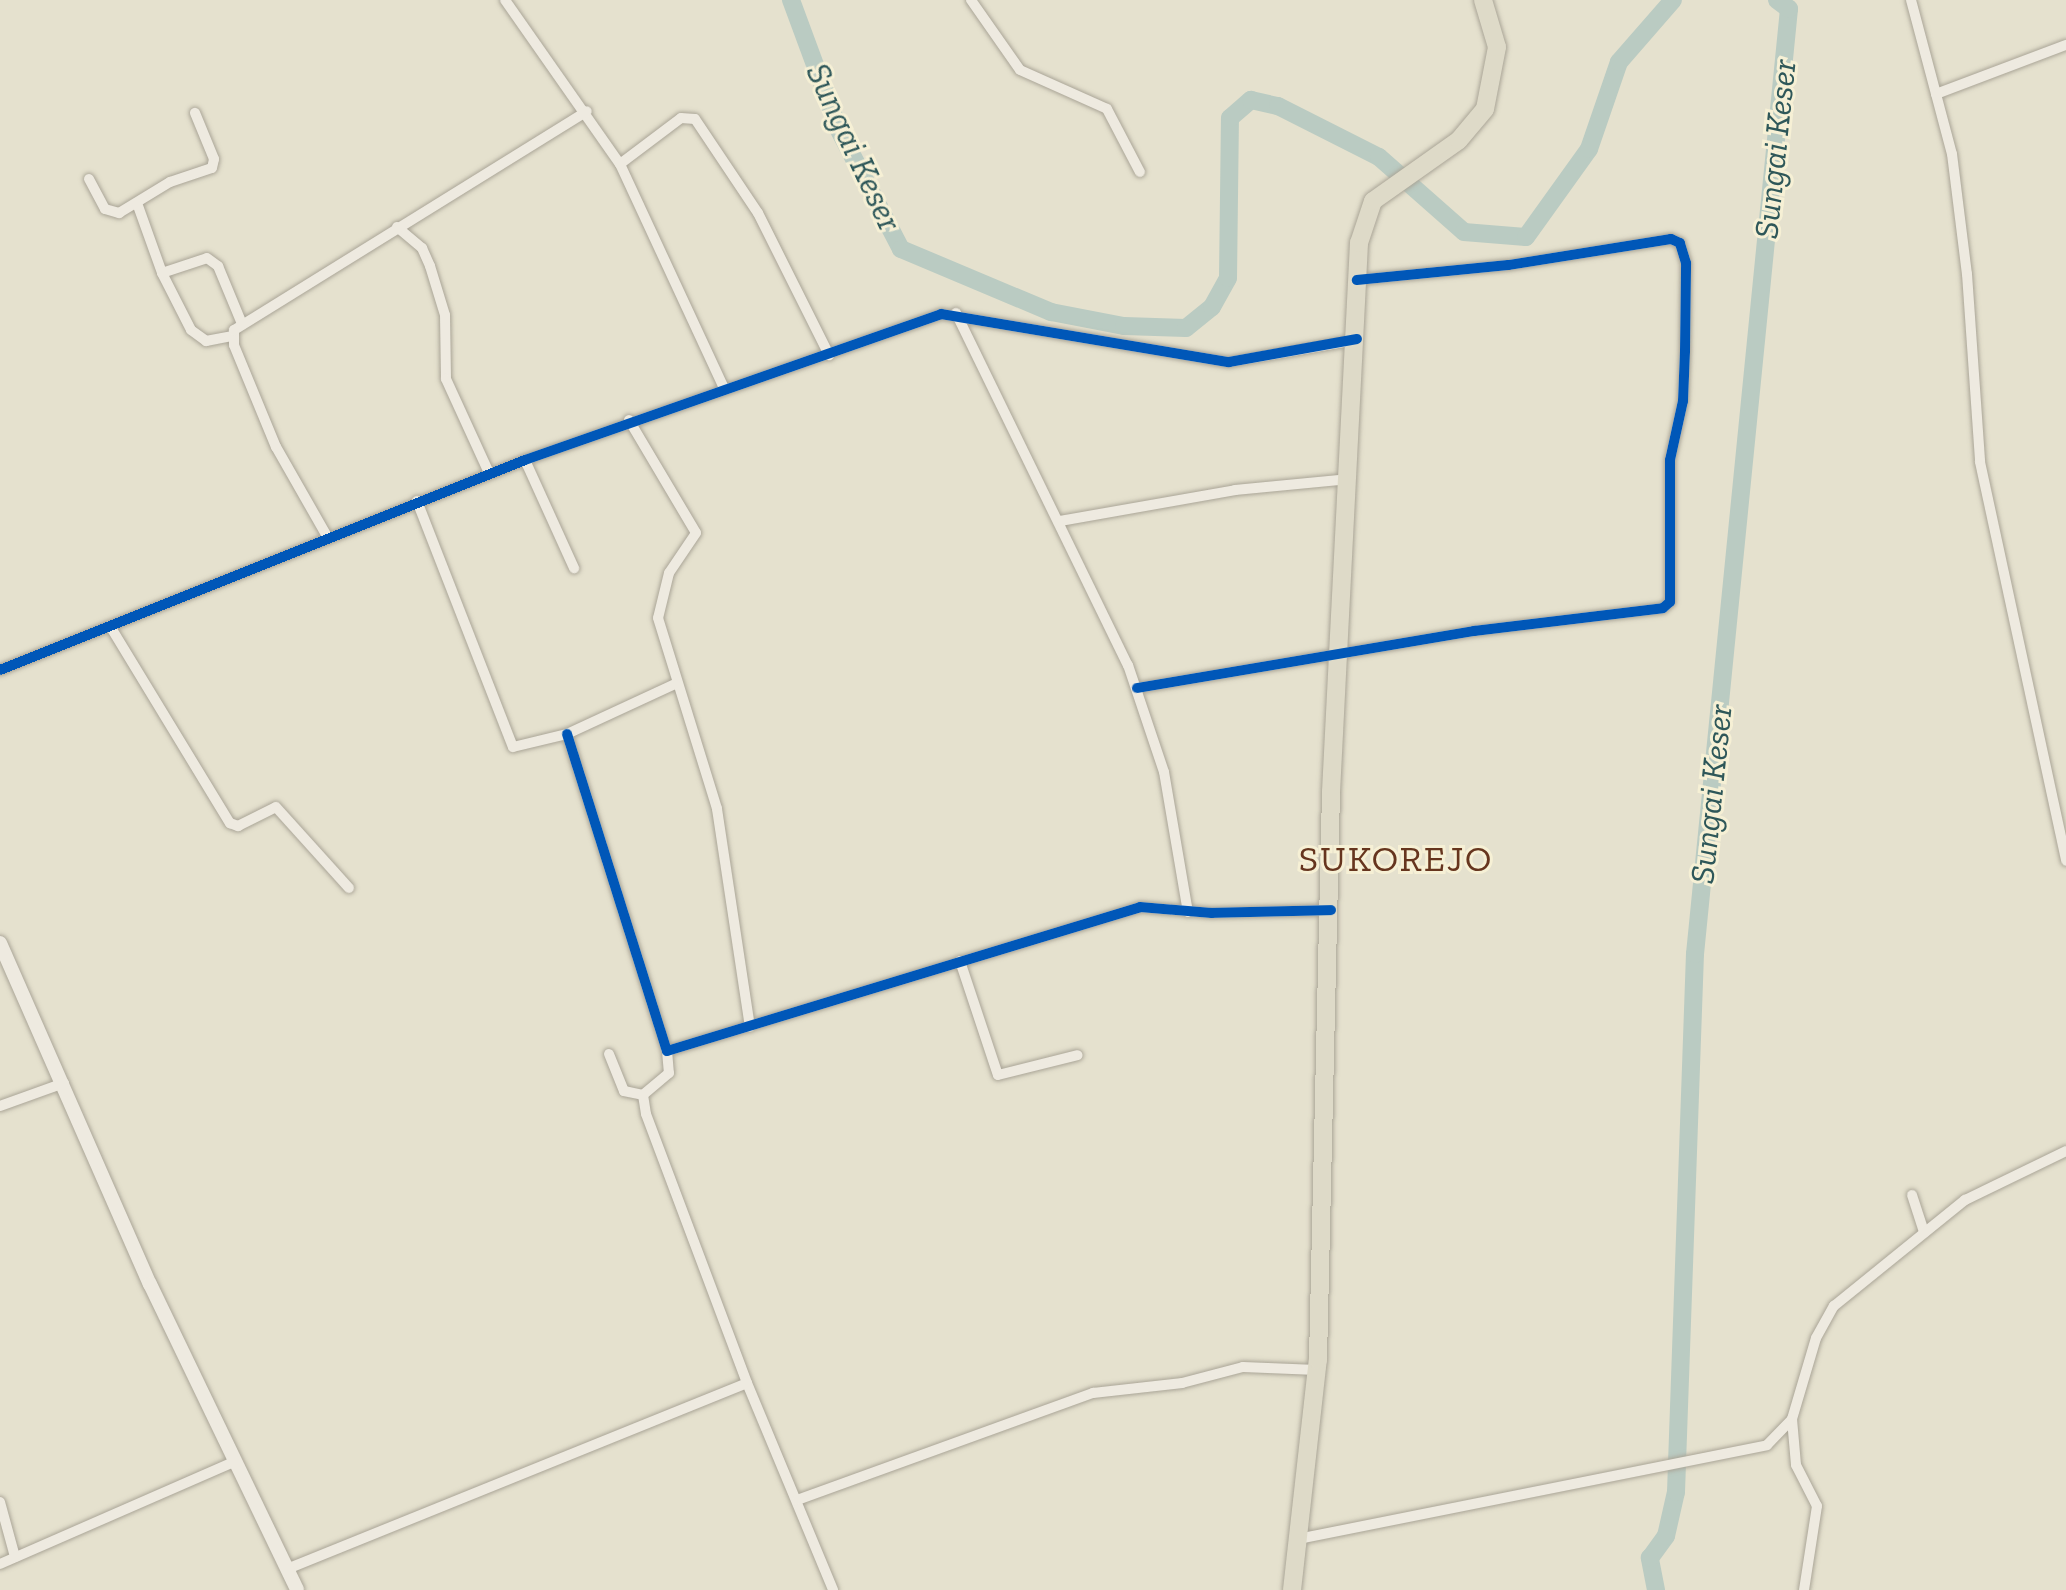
<!DOCTYPE html>
<html>
<head>
<meta charset="utf-8">
<style>
	body { margin:0 }
	#map { position:relative; width:2066px; height:1590px; overflow:hidden; background:#e5e1ce; font-family:"Zilla Slab",serif }
	div>[style] { position:absolute }
	.river>* { height:18px; margin:-9px; padding:0 9px; transform-origin:9px; border-radius:9px; background:#bacbc2 }
	.roads { filter:drop-shadow(0 0 2px #aaa597) drop-shadow(0 0 2px #aaa597) }
	.minor>* { height:10px; margin:-5px; padding:0 5px; transform-origin:5px; border-radius:5px; background:#eeeae0 }
	.tertiary>* { height:14px; margin:-7px; padding:0 7px; transform-origin:7px; border-radius:7px; background:#eeeae0 }
	.trunk>* { height:18px; margin:-9px; padding:0 9px; transform-origin:9px; border-radius:9px; background:#dedac8 }
	.cycleway>* { height:10px; margin:-5px; padding:0 5px; transform-origin:5px; border-radius:5px; background:#0057b8 }
	span { translate:-50% -50%; white-space:nowrap; text-align:center; line-height:1.15; -webkit-text-stroke:6px #f6f0d5; paint-order:stroke }
	.water-label { font-size:34px; color:#2e5759; font-style:italic }
	.quarter-label { font-size:36px; color:#66351e; letter-spacing:2px }
</style>
</head>
<body>
<div id="map">
	<div class="river">
		<div style="left:791px;top:0;width:139px;rotate:69.7deg"></div>
		<div style="left:839px;top:130px;width:134px;rotate:62.5deg"></div>
		<div style="left:901px;top:249px;width:163px;rotate:22.8deg"></div>
		<div style="left:1051px;top:312px;width:74px;rotate:10.9deg"></div>
		<div style="left:1124px;top:326px;width:62px;rotate:1.8deg"></div>
		<div style="left:1186px;top:328px;width:33px;rotate:-39deg"></div>
		<div style="left:1212px;top:307px;width:33px;rotate:-61deg"></div>
		<div style="left:1228px;top:278px;width:160px;rotate:-89.3deg"></div>
		<div style="left:1230px;top:118px;width:28px;rotate:-41deg"></div>
		<div style="left:1251px;top:100px;width:28px;rotate:13deg"></div>
		<div style="left:1278px;top:106px;width:113px;rotate:26.8deg"></div>
		<div style="left:1379px;top:157px;width:113px;rotate:41.4deg"></div>
		<div style="left:1464px;top:232px;width:62px;rotate:4.6deg"></div>
		<div style="left:1526px;top:237px;width:108px;rotate:-54.4deg"></div>
		<div style="left:1589px;top:149px;width:92px;rotate:-71deg"></div>
		<div style="left:1619px;top:62px;width:82px;rotate:-48.9deg"></div>
		<div style="left:1656px;top:1590px;width:33px;rotate:-101deg"></div>
		<div style="left:1650px;top:1558px;width:27px;rotate:-54deg"></div>
		<div style="left:1666px;top:1536px;width:45px;rotate:-77.2deg"></div>
		<div style="left:1676px;top:1492px;width:538px;rotate:-87.98deg"></div>
		<div style="left:1695px;top:954px;width:950px;rotate:-84.32deg"></div>
		<div style="left:1789px;top:9px;width:15px;rotate:-143deg"></div>
	</div>
	<div class="roads">
		<div class="minor">
			<div style="left:505px;top:0;width:200px;rotate:55deg"></div>
			<div style="left:620px;top:164px;width:247px;rotate:65.1deg"></div>
			<div style="left:971px;top:0;width:85px;rotate:55deg"></div>
			<div style="left:1020px;top:70px;width:95px;rotate:24.1deg"></div>
			<div style="left:1107px;top:109px;width:71px;rotate:62.4deg"></div>
			<div style="left:1911px;top:0;width:97px;rotate:75.1deg"></div>
			<div style="left:1936px;top:94px;width:139px;rotate:-20.7deg"></div>
			<div style="left:1936px;top:94px;width:62px;rotate:75.1deg"></div>
			<div style="left:1952px;top:154px;width:121px;rotate:82.9deg"></div>
			<div style="left:1967px;top:274px;width:188px;rotate:86deg"></div>
			<div style="left:1980px;top:462px;width:408px;rotate:77.8deg"></div>
			<div style="left:620px;top:164px;width:76px;rotate:-37deg"></div>
			<div style="left:681px;top:118px;width:14px;rotate:4deg"></div>
			<div style="left:695px;top:119px;width:113px;rotate:56.2deg"></div>
			<div style="left:758px;top:213px;width:159px;rotate:63.4deg"></div>
			<div style="left:89px;top:179px;width:34px;rotate:62deg"></div>
			<div style="left:105px;top:209px;width:15px;rotate:16deg"></div>
			<div style="left:119px;top:213px;width:60px;rotate:-31.3deg"></div>
			<div style="left:170px;top:182px;width:44px;rotate:-18.4deg"></div>
			<div style="left:212px;top:168px;width:9px;rotate:-77deg"></div>
			<div style="left:214px;top:159px;width:50px;rotate:-112.4deg"></div>
			<div style="left:137px;top:203px;width:74px;rotate:70.3deg"></div>
			<div style="left:162px;top:273px;width:64px;rotate:63deg"></div>
			<div style="left:191px;top:330px;width:19px;rotate:36deg"></div>
			<div style="left:206px;top:341px;width:26px;rotate:-11deg"></div>
			<div style="left:397px;top:227px;width:33px;rotate:40deg"></div>
			<div style="left:422px;top:248px;width:20px;rotate:66deg"></div>
			<div style="left:430px;top:266px;width:51px;rotate:73deg"></div>
			<div style="left:445px;top:315px;width:64px;rotate:89.1deg"></div>
			<div style="left:446px;top:379px;width:103px;rotate:65.4deg"></div>
			<div style="left:162px;top:273px;width:47px;rotate:-18.4deg"></div>
			<div style="left:207px;top:258px;width:14px;rotate:36deg"></div>
			<div style="left:218px;top:266px;width:63px;rotate:67.5deg"></div>
			<div style="left:956px;top:313px;width:392px;rotate:64deg"></div>
			<div style="left:1128px;top:665px;width:113px;rotate:71.4deg"></div>
			<div style="left:1164px;top:772px;width:142px;rotate:80.3deg"></div>
			<div style="left:629px;top:420px;width:131px;rotate:59.3deg"></div>
			<div style="left:696px;top:533px;width:48px;rotate:124deg"></div>
			<div style="left:669px;top:573px;width:46px;rotate:103.7deg"></div>
			<div style="left:658px;top:618px;width:200px;rotate:72.8deg"></div>
			<div style="left:717px;top:809px;width:220px;rotate:81.4deg"></div>
			<div style="left:525px;top:460px;width:119px;rotate:65.6deg"></div>
			<div style="left:417px;top:501px;width:264px;rotate:68.7deg"></div>
			<div style="left:513px;top:747px;width:56px;rotate:-13.5deg"></div>
			<div style="left:567px;top:734px;width:119px;rotate:-24.8deg"></div>
			<div style="left:1060px;top:521px;width:178px;rotate:-10deg"></div>
			<div style="left:1235px;top:490px;width:115px;rotate:-5.5deg"></div>
			<div style="left:328px;top:538px;width:105px;rotate:-119.7deg"></div>
			<div style="left:276px;top:447px;width:110px;rotate:-112.4deg"></div>
			<div style="left:234px;top:345px;width:15px;rotate:-90deg"></div>
			<div style="left:234px;top:330px;width:415px;rotate:-31.8deg"></div>
			<div style="left:110px;top:626px;width:231px;rotate:58.7deg"></div>
			<div style="left:230px;top:823px;width:9px;rotate:21deg"></div>
			<div style="left:238px;top:826px;width:42px;rotate:-26.6deg"></div>
			<div style="left:276px;top:807px;width:109px;rotate:48deg"></div>
			<div style="left:0;top:670px;width:565px;rotate:-21.8deg"></div>
			<div style="left:525px;top:460px;width:441px;rotate:-19.3deg"></div>
			<div style="left:941px;top:314px;width:292px;rotate:9.5deg"></div>
			<div style="left:1229px;top:362px;width:128px;rotate:-9.9deg"></div>
			<div style="left:1137px;top:688px;width:342px;rotate:-9.6deg"></div>
			<div style="left:1474px;top:631px;width:190px;rotate:-6.9deg"></div>
			<div style="left:1663px;top:608px;width:9px;rotate:-41deg"></div>
			<div style="left:1670px;top:602px;width:142px;rotate:-90deg"></div>
			<div style="left:1670px;top:460px;width:60px;rotate:-77.6deg"></div>
			<div style="left:1683px;top:401px;width:50px;rotate:-87.7deg"></div>
			<div style="left:1685px;top:351px;width:88px;rotate:-89.3deg"></div>
			<div style="left:1686px;top:263px;width:21px;rotate:-107deg"></div>
			<div style="left:1680px;top:243px;width:10px;rotate:-156deg"></div>
			<div style="left:1671px;top:239px;width:165px;rotate:170.9deg"></div>
			<div style="left:1508px;top:265px;width:152px;rotate:174.3deg"></div>
			<div style="left:567px;top:734px;width:332px;rotate:72.5deg"></div>
			<div style="left:667px;top:1051px;width:494px;rotate:-16.9deg"></div>
			<div style="left:1140px;top:907px;width:72px;rotate:4.8deg"></div>
			<div style="left:1212px;top:913px;width:119px;rotate:-1.4deg"></div>
			<div style="left:960px;top:961px;width:120px;rotate:71.6deg"></div>
			<div style="left:998px;top:1075px;width:82px;rotate:-14deg"></div>
			<div style="left:667px;top:1051px;width:22px;rotate:85deg"></div>
			<div style="left:669px;top:1073px;width:34px;rotate:140deg"></div>
			<div style="left:643px;top:1095px;width:19px;rotate:81deg"></div>
			<div style="left:646px;top:1114px;width:287px;rotate:69.4deg"></div>
			<div style="left:747px;top:1383px;width:224px;rotate:67.4deg"></div>
			<div style="left:609px;top:1054px;width:40px;rotate:68deg"></div>
			<div style="left:624px;top:1091px;width:19px;rotate:12deg"></div>
			<div style="left:0;top:1106px;width:68px;rotate:-19.8deg"></div>
			<div style="left:1912px;top:1195px;width:39px;rotate:72deg"></div>
			<div style="left:1792px;top:1419px;width:46px;rotate:85deg"></div>
			<div style="left:1796px;top:1465px;width:46px;rotate:62.9deg"></div>
			<div style="left:1817px;top:1506px;width:85px;rotate:98.8deg"></div>
			<div style="left:797px;top:1500px;width:315px;rotate:-19.9deg"></div>
			<div style="left:1093px;top:1393px;width:90px;rotate:-6.4deg"></div>
			<div style="left:1182px;top:1383px;width:63px;rotate:-14.7deg"></div>
			<div style="left:1243px;top:1367px;width:74px;rotate:2.3deg"></div>
			<div style="left:0;top:1502px;width:57px;rotate:74.7deg"></div>
			<div style="left:1298px;top:1539px;width:478px;rotate:-11.3deg"></div>
			<div style="left:1767px;top:1445px;width:36px;rotate:-46deg"></div>
			<div style="left:1792px;top:1419px;width:84px;rotate:-73.5deg"></div>
			<div style="left:1816px;top:1338px;width:37px;rotate:-61deg"></div>
			<div style="left:1834px;top:1306px;width:169px;rotate:-39deg"></div>
			<div style="left:1965px;top:1200px;width:112px;rotate:-25.9deg"></div>
			<div style="left:0;top:1564px;width:254px;rotate:-23.6deg"></div>
			<div style="left:287px;top:1569px;width:496px;rotate:-22deg"></div>
		</div>
		<div class="tertiary">
			<div style="left:0;top:943px;width:373px;rotate:66.3deg"></div>
			<div style="left:150px;top:1284px;width:339px;rotate:64.3deg"></div>
		</div>
		<div class="trunk">
			<div style="left:1292px;top:1590px;width:231px;rotate:-83.6deg"></div>
			<div style="left:1318px;top:1360px;width:568px;rotate:-88.69deg"></div>
			<div style="left:1331px;top:792px;width:550px;rotate:-87.08deg"></div>
			<div style="left:1359px;top:243px;width:44px;rotate:-71.6deg"></div>
			<div style="left:1373px;top:201px;width:105px;rotate:-35.3deg"></div>
			<div style="left:1459px;top:140px;width:40px;rotate:-50deg"></div>
			<div style="left:1485px;top:109px;width:63px;rotate:-79deg"></div>
			<div style="left:1497px;top:47px;width:49px;rotate:-106.6deg"></div>
		</div>
	</div>
	<div class="cycleway">
		<div style="left:0;top:670px;width:565px;rotate:-21.8deg"></div>
		<div style="left:525px;top:460px;width:441px;rotate:-19.3deg"></div>
		<div style="left:941px;top:314px;width:292px;rotate:9.5deg"></div>
		<div style="left:1229px;top:362px;width:130px;rotate:-10.2deg"></div>
		<div style="left:1137px;top:688px;width:342px;rotate:-9.6deg"></div>
		<div style="left:1474px;top:631px;width:190px;rotate:-6.9deg"></div>
		<div style="left:1663px;top:608px;width:9px;rotate:-41deg"></div>
		<div style="left:1670px;top:602px;width:142px;rotate:-90deg"></div>
		<div style="left:1670px;top:460px;width:60px;rotate:-77.6deg"></div>
		<div style="left:1683px;top:401px;width:50px;rotate:-87.7deg"></div>
		<div style="left:1685px;top:351px;width:88px;rotate:-89.3deg"></div>
		<div style="left:1686px;top:263px;width:21px;rotate:-107deg"></div>
		<div style="left:1680px;top:243px;width:10px;rotate:-156deg"></div>
		<div style="left:1671px;top:239px;width:165px;rotate:170.9deg"></div>
		<div style="left:1508px;top:265px;width:152px;rotate:174.3deg"></div>
		<div style="left:567px;top:734px;width:332px;rotate:72.5deg"></div>
		<div style="left:667px;top:1051px;width:494px;rotate:-16.9deg"></div>
		<div style="left:1140px;top:907px;width:72px;rotate:4.8deg"></div>
		<div style="left:1212px;top:913px;width:119px;rotate:-1.4deg"></div>
	</div>
	<div class="water-label">
		<span style="left:854px;top:147px;rotate:65deg">Sungai Keser</span>
		<span style="left:1775px;top:149px;rotate:-84deg">Sungai Keser</span>
		<span style="left:1711px;top:794px;rotate:-84deg">Sungai Keser</span>
	</div>
	<div class="quarter-label">
		<span style="left:1396px;top:859px">SUKOREJO</span>
	</div>
</div>
</body>
</html>
